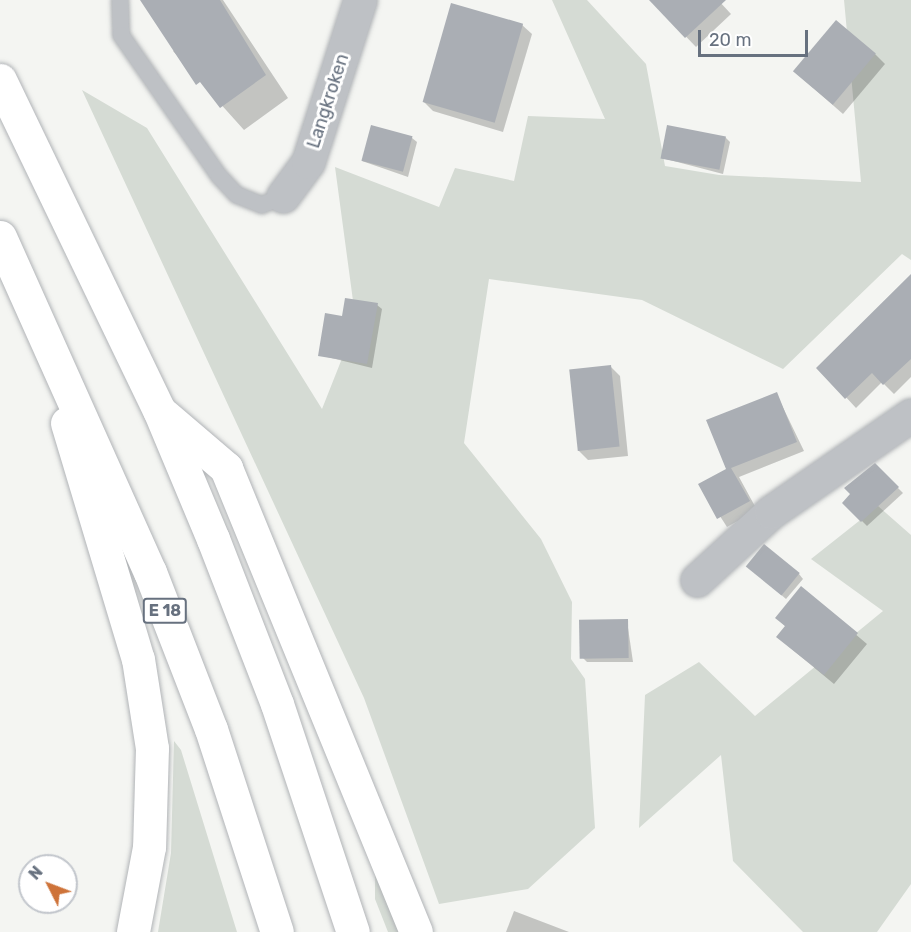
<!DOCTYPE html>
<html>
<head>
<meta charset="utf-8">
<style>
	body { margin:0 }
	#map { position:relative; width:911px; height:932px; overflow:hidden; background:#f4f5f2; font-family:Rubik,sans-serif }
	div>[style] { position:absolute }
	.green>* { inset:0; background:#d5dbd4 }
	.shadow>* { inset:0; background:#0003 }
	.building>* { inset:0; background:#aaaeb4; transform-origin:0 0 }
	.roads { filter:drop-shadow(0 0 2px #b1b4b7) drop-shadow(0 0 2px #b1b4b7) }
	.service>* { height:16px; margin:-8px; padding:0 8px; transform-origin:8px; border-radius:8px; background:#bec1c5 }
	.minor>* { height:33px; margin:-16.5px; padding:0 16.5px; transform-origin:16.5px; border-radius:16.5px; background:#bec1c5 }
	.motorway>* { height:33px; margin:-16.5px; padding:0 16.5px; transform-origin:16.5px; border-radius:16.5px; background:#fff }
	span { translate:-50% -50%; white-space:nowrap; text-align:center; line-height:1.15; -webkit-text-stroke:6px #fff; paint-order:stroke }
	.shield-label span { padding:2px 4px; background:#fff; border:2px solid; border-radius:4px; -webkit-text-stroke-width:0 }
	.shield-label { font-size:16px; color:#67717f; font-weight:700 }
	.street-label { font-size:18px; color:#67717f }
	.north { position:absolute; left:18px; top:854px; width:60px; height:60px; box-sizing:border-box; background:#fff; border:2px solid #c2c6cc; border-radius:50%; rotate:312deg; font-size:16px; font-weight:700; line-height:24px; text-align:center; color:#67717f }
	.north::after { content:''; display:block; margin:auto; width:21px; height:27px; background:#ce7339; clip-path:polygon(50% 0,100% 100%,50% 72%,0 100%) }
	.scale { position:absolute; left:698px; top:30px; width:110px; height:27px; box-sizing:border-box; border:3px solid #67717f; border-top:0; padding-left:8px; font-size:18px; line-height:21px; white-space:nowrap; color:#67717f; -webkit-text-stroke:4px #fff; paint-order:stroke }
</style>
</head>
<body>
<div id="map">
	<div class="green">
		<div style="clip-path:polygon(552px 0,587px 0,646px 64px,665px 166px,719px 175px,861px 182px,844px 0,911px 0,911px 260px,902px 254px,783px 369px,642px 300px,489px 279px,464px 443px,541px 539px,572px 602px,571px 659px,585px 679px,595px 828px,528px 889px,439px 904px,364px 698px,82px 90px,147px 128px,322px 409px,356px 323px,335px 167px,439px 207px,455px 168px,514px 181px,528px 116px,605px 119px)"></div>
		<div style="clip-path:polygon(878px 506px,911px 535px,911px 884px,877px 932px,803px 932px,733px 861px,721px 755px,639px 828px,645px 695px,699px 662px,755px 716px,883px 611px,811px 559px)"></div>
		<div style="clip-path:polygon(174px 741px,181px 750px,237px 932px,158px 932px,171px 853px)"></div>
		<div style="clip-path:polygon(375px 874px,401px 932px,388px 932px,375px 899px)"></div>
	</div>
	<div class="shadow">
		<div style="clip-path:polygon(143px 0,223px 0,288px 98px,244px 130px,173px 51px,178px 48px)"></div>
		<div style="clip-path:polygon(651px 0,718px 0,731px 14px,696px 47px)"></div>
		<div style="clip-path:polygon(522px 25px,532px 34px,503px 132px,433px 111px,423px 101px)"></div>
		<div style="clip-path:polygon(875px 54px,885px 64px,843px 114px,795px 72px)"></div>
		<div style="clip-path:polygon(725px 137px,730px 142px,723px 174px,662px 158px)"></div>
		<div style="clip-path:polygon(412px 138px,417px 142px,408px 177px,362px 161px)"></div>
		<div style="clip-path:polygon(911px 302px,911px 377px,894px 394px,882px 382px,856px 408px,819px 368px)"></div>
		<div style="clip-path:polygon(377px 305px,382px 309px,372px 368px,319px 355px,343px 318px)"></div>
		<div style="clip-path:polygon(610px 366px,620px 376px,628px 456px,588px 460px,578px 450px)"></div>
		<div style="clip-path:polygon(776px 393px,804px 451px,739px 477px,757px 510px,727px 527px,700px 485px,728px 469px)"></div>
		<div style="clip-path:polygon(875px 465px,903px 493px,867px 526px,844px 503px)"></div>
		<div style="clip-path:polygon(752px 570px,799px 574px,803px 579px,786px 599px)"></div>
		<div style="clip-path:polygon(801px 588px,867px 644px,834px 684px,788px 646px,786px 627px,777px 618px)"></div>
		<div style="clip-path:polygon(627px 621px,633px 662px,587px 662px,582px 657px)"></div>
		<div style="clip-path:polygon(514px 911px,569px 932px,506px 932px)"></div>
	</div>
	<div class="building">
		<div style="clip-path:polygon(140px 0,220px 0,266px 75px,220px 108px,200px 82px,196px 85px)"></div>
		<div style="clip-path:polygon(649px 0,726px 0,685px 38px)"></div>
		<div style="left:451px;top:3px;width:75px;height:103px;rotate:16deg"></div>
		<div style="left:836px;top:20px;width:52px;height:67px;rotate:40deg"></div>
		<div style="left:371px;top:125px;width:43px;height:37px;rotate:15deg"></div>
		<div style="left:667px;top:125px;width:60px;height:34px;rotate:11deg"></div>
		<div style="clip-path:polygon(911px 274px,911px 359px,883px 385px,872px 373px,845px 399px,816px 368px)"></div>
		<div style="clip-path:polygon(345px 298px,378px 303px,367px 364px,318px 356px,325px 313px,342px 316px)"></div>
		<div style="left:611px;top:365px;width:82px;height:42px;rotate:84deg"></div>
		<div style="clip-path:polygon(777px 392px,797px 442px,731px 468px,750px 501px,717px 519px,698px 484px,726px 469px,706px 420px)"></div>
		<div style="clip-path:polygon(875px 463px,899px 487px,861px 522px,842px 503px,850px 494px,844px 488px)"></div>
		<div style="left:764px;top:544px;width:46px;height:29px;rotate:39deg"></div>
		<div style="clip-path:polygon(801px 586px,858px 633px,824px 675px,776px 637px,785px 626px,775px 618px)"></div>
		<div style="left:628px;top:619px;width:39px;height:49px;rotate:89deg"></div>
	</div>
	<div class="roads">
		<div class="service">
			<div style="left:120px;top:0;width:35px;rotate:88deg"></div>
			<div style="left:121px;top:35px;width:172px;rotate:55.2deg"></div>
			<div style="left:219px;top:176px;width:26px;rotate:47deg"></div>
			<div style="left:237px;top:195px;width:27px;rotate:22deg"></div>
			<div style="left:262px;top:205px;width:23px;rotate:-23deg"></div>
		</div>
		<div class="minor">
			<div style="left:283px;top:196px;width:42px;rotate:-53.7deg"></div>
			<div style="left:308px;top:162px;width:170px;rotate:-72.2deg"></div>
			<div style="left:697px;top:580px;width:100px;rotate:-42.6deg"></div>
			<div style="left:771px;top:512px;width:170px;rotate:-34.7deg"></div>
		</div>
		<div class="motorway">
			<div style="left:0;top:80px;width:366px;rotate:64.3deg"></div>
			<div style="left:159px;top:410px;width:140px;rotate:67.3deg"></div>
			<div style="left:213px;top:539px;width:177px;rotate:68.8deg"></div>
			<div style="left:277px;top:704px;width:240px;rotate:71.6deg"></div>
			<div style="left:0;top:237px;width:367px;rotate:65.9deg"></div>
			<div style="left:150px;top:572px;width:168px;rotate:68.8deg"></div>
			<div style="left:211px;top:729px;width:213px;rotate:72deg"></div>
			<div style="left:164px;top:415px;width:82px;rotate:40.5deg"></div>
			<div style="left:226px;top:468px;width:501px;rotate:67.73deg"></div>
			<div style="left:67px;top:423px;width:246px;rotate:73.3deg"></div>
			<div style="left:138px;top:659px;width:90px;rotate:81.1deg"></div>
			<div style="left:152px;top:748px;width:99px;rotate:91.7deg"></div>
			<div style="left:149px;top:847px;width:86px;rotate:100.7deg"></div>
		</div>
	</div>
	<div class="shield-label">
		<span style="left:165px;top:611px">E 18</span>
	</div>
	<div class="street-label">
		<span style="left:328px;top:101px;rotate:-72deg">Langkroken</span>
	</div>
	<div class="north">N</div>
	<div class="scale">20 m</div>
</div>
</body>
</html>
